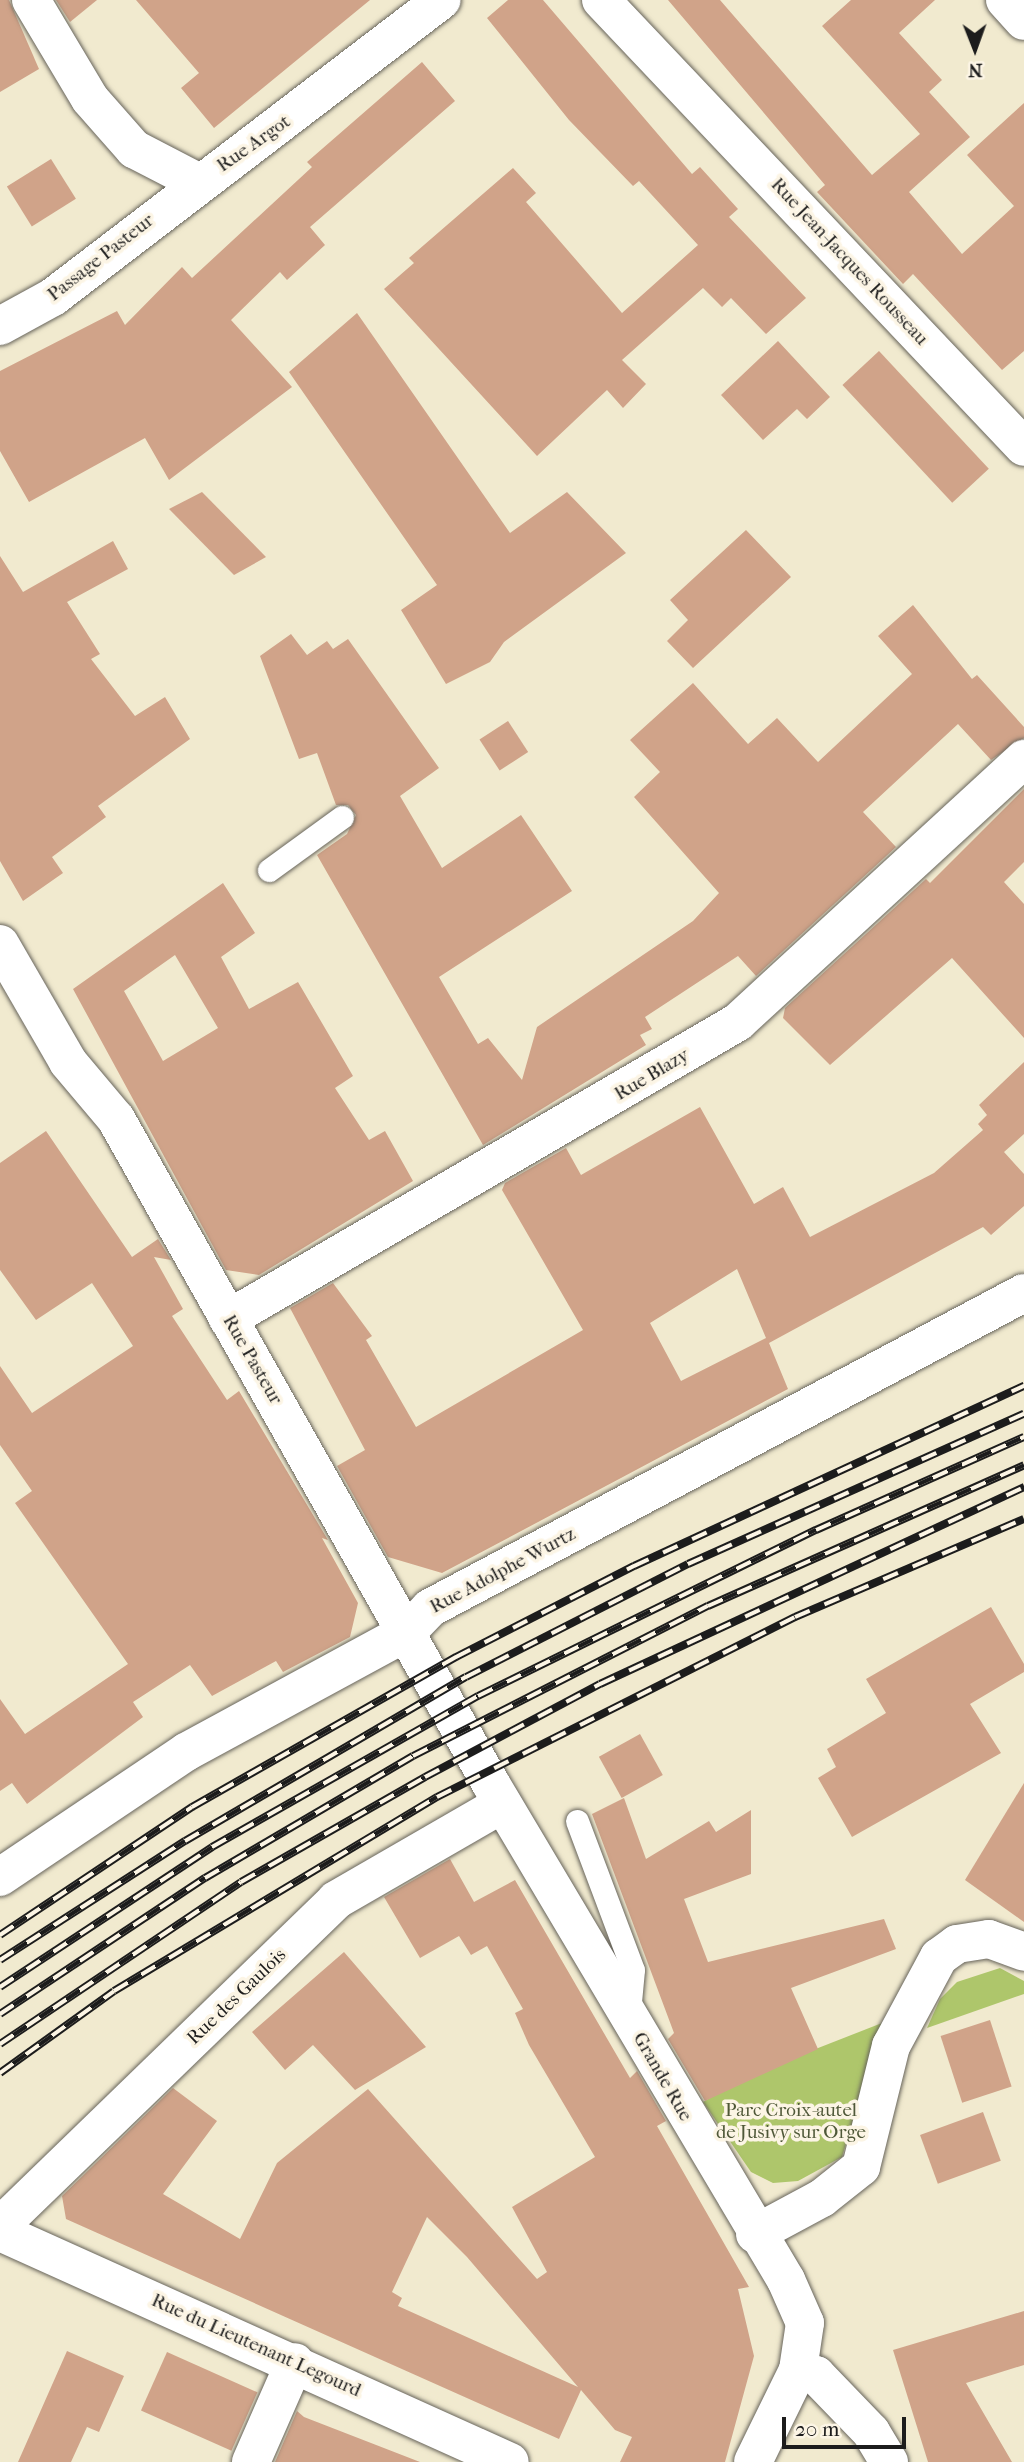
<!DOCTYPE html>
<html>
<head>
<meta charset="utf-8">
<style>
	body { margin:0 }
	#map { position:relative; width:1024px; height:2462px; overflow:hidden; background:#f1eacf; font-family:"IM FELL French Canon",serif }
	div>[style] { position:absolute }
	.green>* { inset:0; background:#aec66b }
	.building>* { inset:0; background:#d0a389; transform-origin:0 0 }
	.roads { filter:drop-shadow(0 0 2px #67645b) drop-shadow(0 0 2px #67645b) }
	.lane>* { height:23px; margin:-11.5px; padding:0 11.5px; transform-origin:11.5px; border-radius:11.5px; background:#fff }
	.street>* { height:38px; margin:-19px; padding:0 19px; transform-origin:19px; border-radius:19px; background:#fff }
	.secondary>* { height:38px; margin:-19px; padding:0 19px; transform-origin:19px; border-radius:19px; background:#fff }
	.rail>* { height:8px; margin-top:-4px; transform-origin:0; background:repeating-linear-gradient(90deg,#fcf5e5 0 16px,#1c1c1c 0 32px); box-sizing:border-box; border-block:2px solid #1c1c1c }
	span { translate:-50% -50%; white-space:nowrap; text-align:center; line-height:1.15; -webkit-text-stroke:7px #fcf5e5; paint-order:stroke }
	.street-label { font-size:19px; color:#1c1c1c }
	.park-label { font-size:19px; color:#4f5838 }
	.north { position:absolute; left:940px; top:14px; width:70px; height:70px; -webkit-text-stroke:5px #fcf5e5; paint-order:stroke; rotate:179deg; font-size:19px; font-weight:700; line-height:28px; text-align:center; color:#1c1c1c }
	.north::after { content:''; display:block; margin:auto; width:24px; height:32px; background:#1c1c1c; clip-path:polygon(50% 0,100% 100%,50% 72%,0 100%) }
	.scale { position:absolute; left:782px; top:2417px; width:124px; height:32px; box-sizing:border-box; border:4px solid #1c1c1c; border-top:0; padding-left:9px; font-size:21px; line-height:24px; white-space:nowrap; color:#1c1c1c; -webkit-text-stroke:5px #fcf5e5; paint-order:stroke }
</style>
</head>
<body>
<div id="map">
	<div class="green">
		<div style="clip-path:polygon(1000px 1968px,1024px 1981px,1024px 1994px,927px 2028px,940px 1999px,957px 1982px)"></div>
		<div style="clip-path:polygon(882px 2023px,842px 2157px,798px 2181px,773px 2183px,751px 2172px,703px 2102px,749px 2075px)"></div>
	</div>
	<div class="building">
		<div style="clip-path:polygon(0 0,9px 0,39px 69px,0 92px)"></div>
		<div style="clip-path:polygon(56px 0,97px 0,70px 22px)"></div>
		<div style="clip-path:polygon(136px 0,370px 0,214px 128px,181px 88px,199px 73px)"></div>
		<div style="clip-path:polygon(508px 0,543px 0,692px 174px,700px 167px,738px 209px,729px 217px,806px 298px,766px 334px,731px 298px,722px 307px,703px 288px,622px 360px,646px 384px,623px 408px,607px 390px,537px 456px,384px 289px,414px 263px,409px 258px,513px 168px,536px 193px,526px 202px,622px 313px,698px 245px,639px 181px,633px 186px,569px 120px,487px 18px)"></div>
		<div style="clip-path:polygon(668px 0,720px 0,872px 175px,920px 134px,822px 26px,851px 0,935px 0,899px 33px,942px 80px,929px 92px,970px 137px,909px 192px,962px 254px,1014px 206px,967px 155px,1024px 103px,1024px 351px,1002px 370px,913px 274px,903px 284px,817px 192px,825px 185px)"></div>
		<div style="clip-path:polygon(422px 62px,455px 101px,310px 227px,325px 245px,287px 280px,280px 272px,231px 320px,292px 387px,169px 480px,145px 438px,29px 502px,0 451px,0 371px,117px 311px,125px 325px,182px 267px,192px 278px,312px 167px,307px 162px)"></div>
		<div style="left:51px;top:159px;width:47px;height:52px;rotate:58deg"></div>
		<div style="clip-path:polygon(357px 313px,510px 533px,567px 492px,626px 553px,504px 642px,490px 662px,446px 684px,401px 610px,437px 585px,289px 372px)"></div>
		<div style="clip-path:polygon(778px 341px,830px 397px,807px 419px,797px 409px,763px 440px,721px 395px)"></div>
		<div style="left:879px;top:351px;width:161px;height:50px;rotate:47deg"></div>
		<div style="clip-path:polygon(202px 492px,266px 557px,234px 575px,169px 509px)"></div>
		<div style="clip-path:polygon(746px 530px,791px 577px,693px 668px,667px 641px,688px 620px,670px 600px)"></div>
		<div style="clip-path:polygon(113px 541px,128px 569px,67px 602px,100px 654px,91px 659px,135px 716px,165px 697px,190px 739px,98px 806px,106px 817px,52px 857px,63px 873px,23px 901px,0 861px,0 556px,23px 592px)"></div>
		<div style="clip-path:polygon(913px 605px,972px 679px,977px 675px,1024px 727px,1024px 738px,991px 760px,958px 724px,863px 812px,896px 847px,756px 976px,738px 956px,645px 1017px,652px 1029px,640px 1035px,646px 1045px,483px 1145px,317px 855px,347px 834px,356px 815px,348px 805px,336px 805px,317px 753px,299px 759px,260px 656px,291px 634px,307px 655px,327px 641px,333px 649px,348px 639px,439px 768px,400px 796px,442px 868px,521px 815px,572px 891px,439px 977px,478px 1044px,488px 1038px,522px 1080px,537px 1027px,693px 921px,719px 893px,634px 797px,660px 772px,630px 740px,693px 683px,748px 744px,777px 718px,818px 762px,912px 674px,878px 636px)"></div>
		<div style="left:508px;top:721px;width:37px;height:34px;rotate:57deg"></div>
		<div style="clip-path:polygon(1024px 789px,1024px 862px,1004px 882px,1024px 904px,1024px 1038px,952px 958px,830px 1065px,783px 1018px,785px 1008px,926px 879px,930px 883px)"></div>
		<div style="clip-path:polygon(evenodd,223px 883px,255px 933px,221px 957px,249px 1009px,298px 982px,353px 1076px,335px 1088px,369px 1140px,385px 1131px,413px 1181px,259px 1275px,226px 1270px,73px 989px,223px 883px,175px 955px,218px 1028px,163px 1061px,124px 991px,175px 955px)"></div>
		<div style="clip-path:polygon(evenodd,1024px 1062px,1024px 1134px,1004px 1152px,1024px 1174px,1024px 1206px,991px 1235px,983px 1227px,769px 1343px,788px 1389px,621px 1478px,442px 1573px,388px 1557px,337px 1466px,365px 1450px,290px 1308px,333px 1283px,372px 1336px,366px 1340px,416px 1427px,583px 1330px,502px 1190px,505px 1183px,566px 1148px,581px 1175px,700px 1107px,754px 1204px,783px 1187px,810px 1237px,934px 1173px,983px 1130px,978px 1124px,987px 1115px,979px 1105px,1024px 1062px,737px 1269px,766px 1338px,681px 1381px,650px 1323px,737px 1269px)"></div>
		<div style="clip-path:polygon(46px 1131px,132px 1257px,158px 1239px,171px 1260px,154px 1257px,183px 1309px,172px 1316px,227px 1400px,239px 1391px,328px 1540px,322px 1538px,358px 1603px,350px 1637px,283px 1672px,276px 1661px,212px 1696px,190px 1665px,133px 1702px,143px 1717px,27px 1804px,12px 1783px,0 1791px,0 1699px,25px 1734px,128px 1664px,15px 1503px,32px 1491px,0 1445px,0 1366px,32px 1413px,133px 1346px,92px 1283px,36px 1320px,0 1270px,0 1163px)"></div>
		<div style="clip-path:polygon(991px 1607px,1024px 1664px,1024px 1672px,970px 1704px,1001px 1753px,852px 1837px,818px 1778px,836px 1767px,827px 1749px,886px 1713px,866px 1679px)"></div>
		<div style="left:640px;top:1734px;width:47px;height:47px;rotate:61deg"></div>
		<div style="clip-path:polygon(1024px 1783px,1024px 1922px,965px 1880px)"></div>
		<div style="clip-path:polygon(624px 1798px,646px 1859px,709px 1821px,716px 1832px,751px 1810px,751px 1874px,684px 1899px,708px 1962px,884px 1919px,896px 1949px,791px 1988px,818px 2049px,705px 2101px,668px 2039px,674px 2033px,592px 1814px)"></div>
		<div style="clip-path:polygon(evenodd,450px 1859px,474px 1902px,515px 1880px,630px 2078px,637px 2071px,666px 2121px,657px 2126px,749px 2287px,738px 2289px,754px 2356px,725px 2462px,620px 2462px,632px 2437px,615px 2430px,581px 2390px,559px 2439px,66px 2219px,62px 2196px,173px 2088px,217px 2121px,163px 2194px,240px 2239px,277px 2163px,368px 2089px,537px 2279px,547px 2272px,512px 2207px,595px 2157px,529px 2045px,515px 2013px,523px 2009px,487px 1946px,471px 1955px,459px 1936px,420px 1958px,384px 1897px,450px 1859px,427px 2217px,467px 2257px,578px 2387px,398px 2306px,402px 2298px,392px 2292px,427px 2217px)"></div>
		<div style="clip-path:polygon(344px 1952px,426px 2047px,355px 2090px,313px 2045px,285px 2070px,252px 2032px)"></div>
		<div style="left:990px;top:2020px;width:70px;height:52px;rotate:72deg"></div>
		<div style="left:983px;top:2112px;width:52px;height:67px;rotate:70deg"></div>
		<div style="clip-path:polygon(1024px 2311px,1024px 2365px,966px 2383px,1012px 2462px,928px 2462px,893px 2350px)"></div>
		<div style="clip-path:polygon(67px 2351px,124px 2376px,99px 2432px,87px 2427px,71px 2462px,18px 2462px)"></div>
		<div style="left:167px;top:2352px;width:99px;height:64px;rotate:24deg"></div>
		<div style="clip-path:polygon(297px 2411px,304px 2417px,420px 2462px,275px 2462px)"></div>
	</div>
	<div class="roads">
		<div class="lane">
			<div style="left:269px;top:870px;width:90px;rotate:-36deg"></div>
			<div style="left:577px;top:1821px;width:159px;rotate:69.4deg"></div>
			<div style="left:633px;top:1970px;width:42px;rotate:95.4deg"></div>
		</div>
		<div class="street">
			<div style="left:31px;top:0;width:115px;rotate:59.2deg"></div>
			<div style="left:90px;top:99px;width:67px;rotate:48.7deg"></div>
			<div style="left:134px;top:149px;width:72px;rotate:27.3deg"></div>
			<div style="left:601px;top:0;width:615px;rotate:46.58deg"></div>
			<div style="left:1005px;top:0;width:28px;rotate:48deg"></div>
			<div style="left:0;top:326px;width:60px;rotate:-28.7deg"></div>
			<div style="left:53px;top:297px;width:489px;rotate:-37.4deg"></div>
			<div style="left:228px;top:1319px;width:590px;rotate:-30.21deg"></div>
			<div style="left:738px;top:1022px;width:389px;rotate:-42.6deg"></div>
			<div style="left:491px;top:1784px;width:577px;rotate:59.26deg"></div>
			<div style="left:786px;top:2280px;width:47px;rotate:66.2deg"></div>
			<div style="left:805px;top:2323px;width:48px;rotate:98.5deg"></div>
			<div style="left:798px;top:2370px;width:102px;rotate:116.1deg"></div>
			<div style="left:0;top:1877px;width:224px;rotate:-33.9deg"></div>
			<div style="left:186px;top:1752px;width:251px;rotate:-28.5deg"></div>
			<div style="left:407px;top:1632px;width:33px;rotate:-46deg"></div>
			<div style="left:430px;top:1608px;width:672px;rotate:-27.94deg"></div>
			<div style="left:0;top:2226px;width:468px;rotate:-44.1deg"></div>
			<div style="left:336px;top:1900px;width:192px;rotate:-30deg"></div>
			<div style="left:0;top:2232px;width:559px;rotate:24.27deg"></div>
			<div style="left:755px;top:2234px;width:76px;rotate:-28.2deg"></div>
			<div style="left:822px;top:2198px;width:50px;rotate:-38.5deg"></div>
			<div style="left:861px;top:2167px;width:125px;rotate:-76.1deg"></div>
			<div style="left:891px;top:2046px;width:101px;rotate:-61.7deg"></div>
			<div style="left:939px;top:1957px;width:22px;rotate:-36deg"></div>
			<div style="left:957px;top:1944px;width:32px;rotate:-9deg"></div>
			<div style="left:989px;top:1939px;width:37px;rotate:20deg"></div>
			<div style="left:798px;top:2370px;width:19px;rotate:16deg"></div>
			<div style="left:816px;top:2375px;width:79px;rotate:46deg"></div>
			<div style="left:871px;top:2432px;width:35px;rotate:59deg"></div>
			<div style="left:251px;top:2462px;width:109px;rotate:-66.3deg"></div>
		</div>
		<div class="secondary">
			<div style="left:0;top:944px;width:136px;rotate:60deg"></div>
			<div style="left:68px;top:1062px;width:75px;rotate:49.9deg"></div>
			<div style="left:116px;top:1119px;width:763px;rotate:60.58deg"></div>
		</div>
	</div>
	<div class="rail">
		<div style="left:0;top:1935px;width:231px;rotate:-33.7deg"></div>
		<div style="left:192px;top:1807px;width:304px;rotate:-29.6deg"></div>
		<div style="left:456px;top:1657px;width:200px;rotate:-27.1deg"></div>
		<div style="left:634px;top:1566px;width:430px;rotate:-24.8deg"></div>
		<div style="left:0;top:1960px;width:220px;rotate:-32.8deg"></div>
		<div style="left:185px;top:1841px;width:325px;rotate:-30.3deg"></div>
		<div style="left:466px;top:1677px;width:249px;rotate:-27deg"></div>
		<div style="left:688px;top:1564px;width:368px;rotate:-24.1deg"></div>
		<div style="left:0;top:1987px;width:254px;rotate:-33.4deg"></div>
		<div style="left:212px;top:1847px;width:306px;rotate:-29.6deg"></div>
		<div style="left:478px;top:1696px;width:377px;rotate:-26.2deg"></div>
		<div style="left:816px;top:1530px;width:228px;rotate:-24.1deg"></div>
		<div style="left:0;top:2014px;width:246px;rotate:-33.6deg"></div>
		<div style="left:205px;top:1878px;width:241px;rotate:-30.4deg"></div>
		<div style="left:413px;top:1756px;width:331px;rotate:-27deg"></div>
		<div style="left:708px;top:1606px;width:346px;rotate:-24deg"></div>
		<div style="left:0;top:2044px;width:290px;rotate:-33.9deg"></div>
		<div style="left:241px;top:1882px;width:212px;rotate:-29.7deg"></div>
		<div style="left:425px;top:1777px;width:198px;rotate:-28deg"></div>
		<div style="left:600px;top:1684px;width:468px;rotate:-24.9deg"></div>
		<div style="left:0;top:2073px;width:140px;rotate:-35.7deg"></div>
		<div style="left:114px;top:1991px;width:377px;rotate:-31deg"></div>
		<div style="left:437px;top:1797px;width:401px;rotate:-26.7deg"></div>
		<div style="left:795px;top:1617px;width:249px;rotate:-23.2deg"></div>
	</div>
	<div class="street-label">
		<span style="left:254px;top:144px;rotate:-35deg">Rue Argot</span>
		<span style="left:101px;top:258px;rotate:-38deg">Passage Pasteur</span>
		<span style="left:849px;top:262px;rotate:47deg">Rue Jean-Jacques Rousseau</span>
		<span style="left:652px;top:1075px;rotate:-31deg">Rue Blazy</span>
		<span style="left:252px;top:1360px;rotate:60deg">Rue Pasteur</span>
		<span style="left:503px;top:1571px;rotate:-28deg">Rue Adolphe Wurtz</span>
		<span style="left:237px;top:1997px;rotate:-44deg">Rue des Gaulois</span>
		<span style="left:662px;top:2077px;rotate:60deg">Grande Rue</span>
		<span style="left:256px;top:2346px;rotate:24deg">Rue du Lieutenant Legourd</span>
	</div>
	<div class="park-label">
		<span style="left:791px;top:2122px">Parc Croix-autel<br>de Jusivy sur Orge</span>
	</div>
	<div class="north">N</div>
	<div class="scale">20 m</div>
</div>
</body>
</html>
